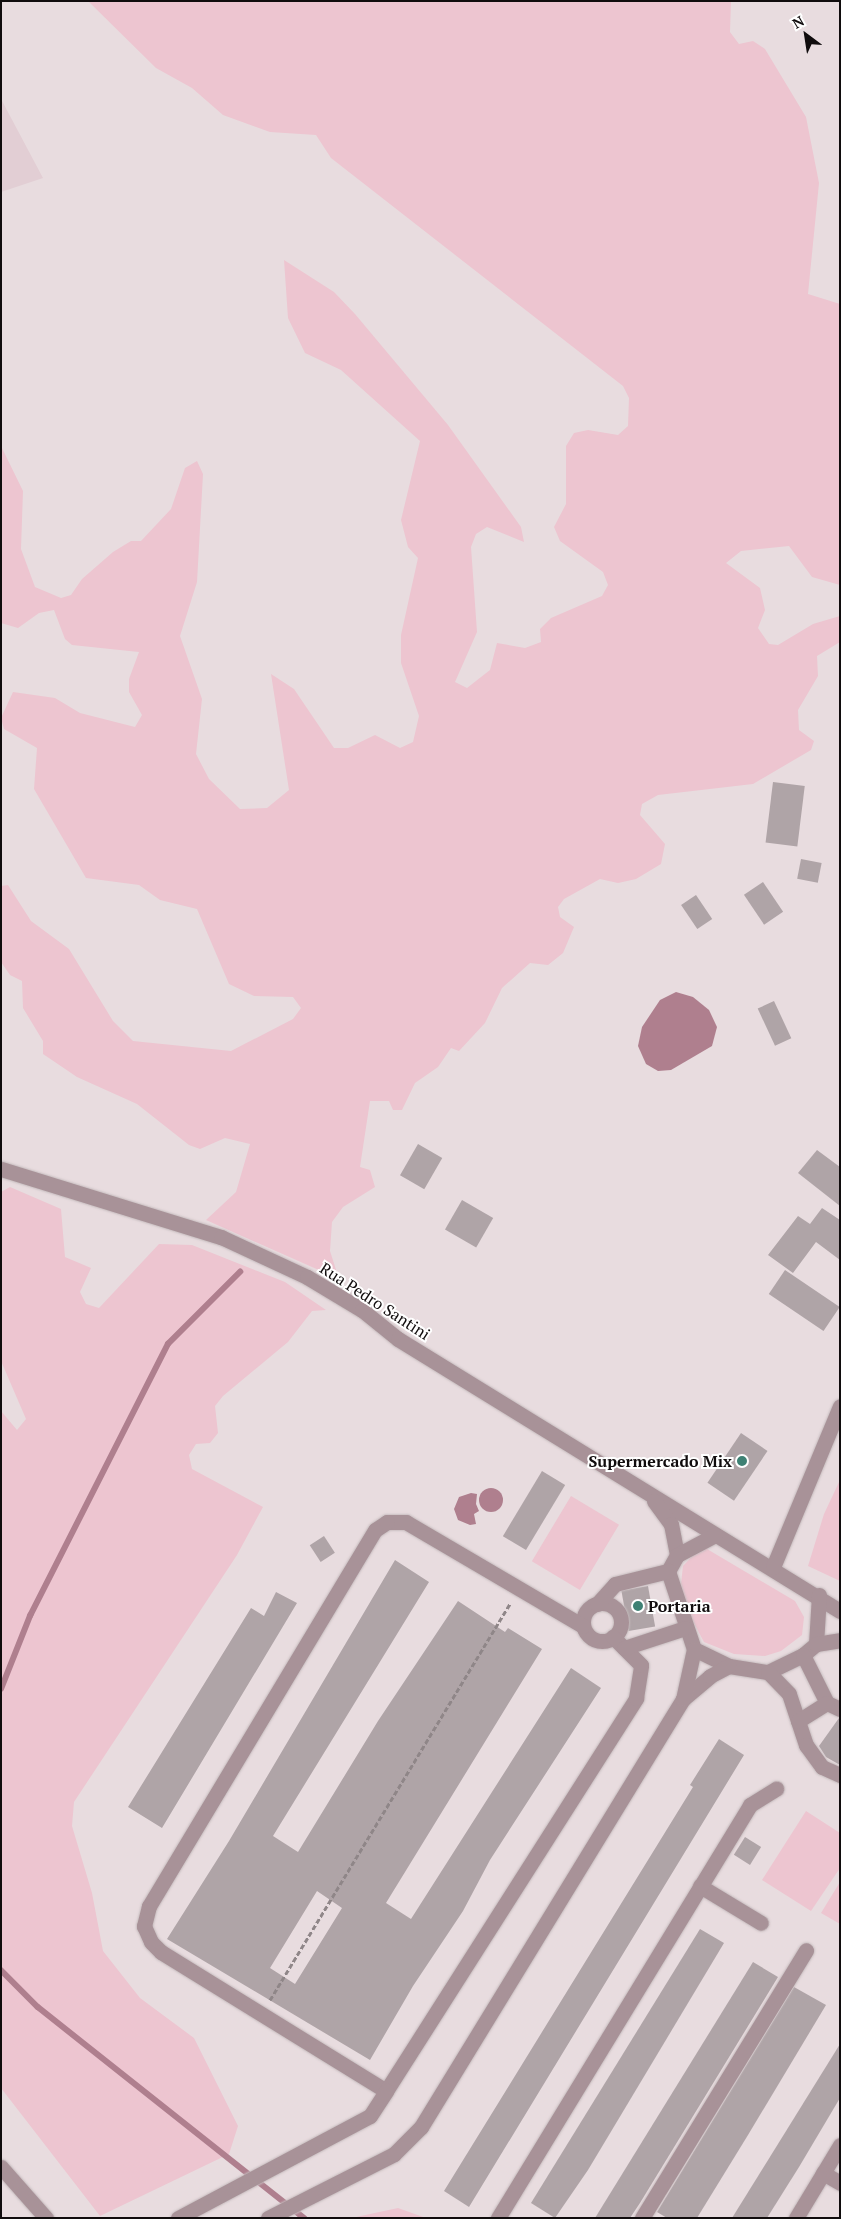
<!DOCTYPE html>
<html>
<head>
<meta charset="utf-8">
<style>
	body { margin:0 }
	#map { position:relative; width:841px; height:2219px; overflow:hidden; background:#e8dcdf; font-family:"PT Serif",serif }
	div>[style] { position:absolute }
	.built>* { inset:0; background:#e2ced4 }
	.green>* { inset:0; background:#edc5d0; transform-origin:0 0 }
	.water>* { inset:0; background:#af7f8e }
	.round { border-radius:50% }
	.stream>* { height:5.5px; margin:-2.75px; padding:0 2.75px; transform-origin:2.75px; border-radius:2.75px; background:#af7f8e }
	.building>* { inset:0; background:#afa4a7; transform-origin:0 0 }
	.path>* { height:3px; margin-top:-1.5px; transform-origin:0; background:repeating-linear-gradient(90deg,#8f8688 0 5px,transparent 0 7.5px) }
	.roads { filter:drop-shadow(0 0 1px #c5bbbd) drop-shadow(0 0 1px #c5bbbd) }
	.minor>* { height:15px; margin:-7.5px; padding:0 7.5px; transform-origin:7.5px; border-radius:7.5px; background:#a89298 }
	.minor>.ring { margin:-7.5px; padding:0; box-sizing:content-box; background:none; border:15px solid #a89298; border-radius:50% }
	.dots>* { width:14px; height:14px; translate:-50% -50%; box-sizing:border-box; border:2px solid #fff; border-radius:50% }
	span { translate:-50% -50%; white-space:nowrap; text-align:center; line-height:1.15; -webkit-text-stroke:4px #fff; paint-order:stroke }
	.street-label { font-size:16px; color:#100c0d }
	.poi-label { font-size:16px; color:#100c0d; font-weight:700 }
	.right { translate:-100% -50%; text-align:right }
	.left { translate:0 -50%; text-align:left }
	.frame { position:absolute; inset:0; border:2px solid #100c0d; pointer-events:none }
	.north { position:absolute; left:781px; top:10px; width:50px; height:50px; -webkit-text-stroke:4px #fff; paint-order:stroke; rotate:329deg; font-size:14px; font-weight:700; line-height:20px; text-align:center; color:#100c0d }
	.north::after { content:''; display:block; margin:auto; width:18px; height:22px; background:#100c0d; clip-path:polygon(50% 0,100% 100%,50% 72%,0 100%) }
</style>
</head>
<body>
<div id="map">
	<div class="built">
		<div style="clip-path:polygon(1px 99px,43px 178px,1px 192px)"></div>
	</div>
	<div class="green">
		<div style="clip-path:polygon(88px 1px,731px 1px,730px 32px,739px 44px,753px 41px,765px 49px,806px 117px,819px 183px,808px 294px,840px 304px,840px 585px,812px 577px,789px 546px,741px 551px,726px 563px,760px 588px,765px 610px,758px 628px,769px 644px,778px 645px,813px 624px,840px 616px,840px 642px,817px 656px,818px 676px,798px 710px,799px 730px,814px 741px,811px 750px,753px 784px,658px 795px,642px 804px,640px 815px,665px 844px,661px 864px,636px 879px,618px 883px,600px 879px,564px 899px,558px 907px,560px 917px,574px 927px,563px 953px,548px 965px,530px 963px,502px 988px,485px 1023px,459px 1051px,451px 1048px,438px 1067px,415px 1083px,402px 1110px,393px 1110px,389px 1101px,370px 1101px,360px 1167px,370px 1170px,375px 1187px,343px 1207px,332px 1222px,330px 1251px,339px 1279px,206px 1220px,236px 1192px,250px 1144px,225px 1138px,200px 1149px,189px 1145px,137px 1104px,77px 1077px,43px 1054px,43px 1041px,23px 1008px,22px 981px,10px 975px,1px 962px,1px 886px,8px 885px,31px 921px,69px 949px,113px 1021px,133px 1041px,231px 1051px,293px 1019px,301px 1008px,293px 997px,254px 996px,229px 984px,197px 909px,160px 900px,139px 885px,86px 878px,34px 789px,37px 748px,4px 729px,1px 718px,13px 692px,55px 698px,80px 713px,135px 727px,142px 715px,129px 692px,129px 679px,139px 652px,72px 645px,65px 639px,54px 610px,39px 613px,18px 628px,1px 623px,1px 446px,23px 491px,21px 549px,35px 587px,61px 598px,71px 595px,82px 579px,113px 552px,131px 541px,141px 541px,171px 509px,185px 468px,197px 461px,203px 474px,197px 582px,180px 636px,202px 699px,196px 754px,209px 779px,240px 809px,267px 808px,289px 790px,271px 674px,294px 689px,334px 748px,348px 748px,375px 735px,400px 748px,413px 742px,419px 716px,401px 663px,401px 635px,418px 558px,408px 547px,401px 520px,420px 441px,341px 370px,305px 353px,288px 318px,284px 260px,334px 292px,355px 314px,448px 425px,521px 527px,524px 542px,487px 527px,476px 534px,471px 547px,477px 632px,455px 682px,467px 688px,490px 670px,497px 643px,525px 648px,541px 642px,540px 629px,551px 618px,602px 596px,608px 585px,603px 572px,560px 541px,554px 527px,566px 504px,566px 446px,574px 433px,588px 430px,618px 435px,628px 426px,629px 398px,623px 386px,331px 158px,316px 135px,270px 132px,223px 115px,192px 88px,156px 68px)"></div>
		<div style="clip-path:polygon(10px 1187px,61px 1209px,65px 1257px,91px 1268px,80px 1292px,86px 1304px,99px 1308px,159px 1244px,192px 1245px,285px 1282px,326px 1310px,312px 1311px,288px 1342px,223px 1396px,215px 1406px,218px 1433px,210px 1443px,196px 1444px,189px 1455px,192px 1469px,263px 1507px,237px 1555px,74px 1802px,72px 1826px,92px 1893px,103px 1951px,140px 1998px,194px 2038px,238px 2126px,229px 2154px,100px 2216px,1px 2088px,1px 1411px,17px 1430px,26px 1419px,1px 1361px,1px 1192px)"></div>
		<div style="clip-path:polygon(840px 1480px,840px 1581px,808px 1566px,824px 1514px)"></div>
		<div style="left:571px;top:1496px;width:56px;height:76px;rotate:31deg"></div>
		<div style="clip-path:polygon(699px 1549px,707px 1549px,795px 1601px,804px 1617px,802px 1635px,781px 1651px,765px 1656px,734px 1654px,704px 1642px,688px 1612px,681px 1584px,683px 1566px)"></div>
		<div style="clip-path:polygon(806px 1811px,840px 1833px,840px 1868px,811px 1911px,762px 1880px)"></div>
		<div style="clip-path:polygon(840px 1882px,840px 1924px,821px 1913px)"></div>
		<div style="clip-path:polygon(398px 2208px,426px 2218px,354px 2218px,356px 2217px)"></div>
	</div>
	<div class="water">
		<div style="clip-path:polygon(676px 992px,693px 997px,709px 1010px,717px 1027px,712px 1046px,671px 1070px,658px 1071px,646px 1064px,638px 1046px,642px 1027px,660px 1000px)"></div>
		<div class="round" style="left:479px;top:1488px;width:24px;height:24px"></div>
		<div style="clip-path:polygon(471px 1493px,477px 1494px,476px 1504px,479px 1511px,474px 1514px,476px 1524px,470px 1525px,458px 1520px,454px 1509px,459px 1497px)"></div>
	</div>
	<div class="stream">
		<div style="left:1px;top:1689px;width:79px;rotate:-68.3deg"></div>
		<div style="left:30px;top:1616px;width:305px;rotate:-63.1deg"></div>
		<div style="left:168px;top:1344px;width:102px;rotate:-45deg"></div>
		<div style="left:1px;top:1970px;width:52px;rotate:45deg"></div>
		<div style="left:38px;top:2007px;width:340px;rotate:38.4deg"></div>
	</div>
	<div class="building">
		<div style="left:773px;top:782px;width:32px;height:61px;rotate:7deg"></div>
		<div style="left:801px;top:859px;width:21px;height:20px;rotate:11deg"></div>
		<div style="left:763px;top:882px;width:36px;height:23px;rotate:56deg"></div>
		<div style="left:696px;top:895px;width:29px;height:18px;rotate:56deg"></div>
		<div style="left:774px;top:1001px;width:41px;height:18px;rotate:65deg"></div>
		<div style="left:418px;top:1144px;width:28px;height:36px;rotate:30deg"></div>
		<div style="clip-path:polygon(817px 1150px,840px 1167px,840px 1206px,798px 1173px)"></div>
		<div style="left:462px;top:1200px;width:36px;height:34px;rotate:30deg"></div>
		<div style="clip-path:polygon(822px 1208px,840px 1220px,840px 1260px,816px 1242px,793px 1273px,768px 1255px,798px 1216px,810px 1224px)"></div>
		<div style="left:785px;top:1270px;width:66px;height:29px;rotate:34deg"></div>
		<div style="left:741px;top:1433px;width:32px;height:60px;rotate:34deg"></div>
		<div style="left:542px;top:1471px;width:27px;height:76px;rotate:31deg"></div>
		<div style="left:324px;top:1536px;width:20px;height:17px;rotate:57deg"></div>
		<div style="clip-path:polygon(evenodd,395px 1560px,429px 1582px,273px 1836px,298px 1852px,378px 1721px,458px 1601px,505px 1632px,508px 1628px,542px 1649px,386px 1903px,411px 1919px,571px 1668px,601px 1688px,490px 1860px,463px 1911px,413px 1986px,370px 2060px,167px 1939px,229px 1841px,395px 1560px,317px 1891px,342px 1908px,295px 1984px,270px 1968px,317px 1891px)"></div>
		<div style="left:648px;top:1586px;width:41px;height:27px;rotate:80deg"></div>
		<div style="clip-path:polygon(276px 1592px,297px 1603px,162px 1828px,128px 1807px,251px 1608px,264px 1616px)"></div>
		<div style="clip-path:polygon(839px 1718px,840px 1718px,840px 1765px,826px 1757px,819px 1746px)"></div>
		<div style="clip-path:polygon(719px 1739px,744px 1755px,469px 2207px,444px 2191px,693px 1787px,690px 1785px)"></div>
		<div style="left:745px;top:1837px;width:19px;height:21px;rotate:32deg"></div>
		<div style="clip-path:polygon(700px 1929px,724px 1943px,588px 2170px,555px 2218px,531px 2203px)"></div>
		<div style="clip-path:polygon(753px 1962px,778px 1977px,640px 2203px,630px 2218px,595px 2218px)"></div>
		<div style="clip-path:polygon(794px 1987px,826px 2005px,748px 2135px,697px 2218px,667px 2218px,657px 2212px)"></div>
		<div style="clip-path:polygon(840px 2044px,840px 2098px,799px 2167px,767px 2218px,732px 2218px)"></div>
	</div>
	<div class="path">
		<div style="left:270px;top:2000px;width:464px;rotate:-58.8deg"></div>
	</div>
	<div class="roads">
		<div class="minor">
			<div style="left:1px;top:1169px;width:230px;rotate:17.2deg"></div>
			<div style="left:221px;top:1237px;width:95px;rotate:24.9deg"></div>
			<div style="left:307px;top:1277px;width:64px;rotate:31deg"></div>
			<div style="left:362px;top:1310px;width:46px;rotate:38.9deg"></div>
			<div style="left:398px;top:1339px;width:519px;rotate:31.61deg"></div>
			<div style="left:654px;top:1501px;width:29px;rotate:54deg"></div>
			<div style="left:671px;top:1524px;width:32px;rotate:79deg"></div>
			<div style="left:715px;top:1535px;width:43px;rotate:152.2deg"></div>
			<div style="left:677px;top:1555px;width:18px;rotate:119deg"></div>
			<div style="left:668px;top:1571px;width:82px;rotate:71.6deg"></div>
			<div style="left:694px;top:1649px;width:39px;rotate:26deg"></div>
			<div style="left:729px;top:1666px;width:39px;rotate:9deg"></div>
			<div style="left:768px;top:1672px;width:39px;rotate:-26deg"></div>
			<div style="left:803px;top:1655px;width:17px;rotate:-40deg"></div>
			<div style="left:816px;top:1644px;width:49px;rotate:-86.5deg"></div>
			<div style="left:773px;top:1567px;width:174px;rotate:-67.4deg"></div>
			<div class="ring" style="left:583px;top:1603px;width:23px;height:23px"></div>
			<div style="left:597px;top:1604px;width:27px;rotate:-48deg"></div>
			<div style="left:615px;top:1584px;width:55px;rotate:-13.8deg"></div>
			<div style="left:583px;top:1626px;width:205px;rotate:-149.6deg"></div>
			<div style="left:406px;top:1522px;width:19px;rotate:180deg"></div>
			<div style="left:387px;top:1522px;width:14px;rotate:146deg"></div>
			<div style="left:375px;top:1530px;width:439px;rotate:121deg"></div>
			<div style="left:149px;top:1906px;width:21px;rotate:104deg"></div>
			<div style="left:144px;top:1926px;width:17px;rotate:66deg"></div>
			<div style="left:151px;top:1942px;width:14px;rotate:45deg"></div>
			<div style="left:161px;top:1952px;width:264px;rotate:31.7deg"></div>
			<div style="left:386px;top:2091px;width:466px;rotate:-57.5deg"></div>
			<div style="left:636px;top:1698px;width:33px;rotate:-81deg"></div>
			<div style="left:641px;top:1665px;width:40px;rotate:-135deg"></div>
			<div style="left:816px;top:1644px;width:24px;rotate:-9deg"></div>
			<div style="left:624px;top:1648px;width:64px;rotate:-18.2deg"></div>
			<div style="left:803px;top:1655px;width:54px;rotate:63.4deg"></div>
			<div style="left:827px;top:1703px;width:14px;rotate:25deg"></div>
			<div style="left:768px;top:1672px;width:30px;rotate:46deg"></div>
			<div style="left:789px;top:1694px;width:54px;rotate:71.6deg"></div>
			<div style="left:806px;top:1745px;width:27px;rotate:54deg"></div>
			<div style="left:822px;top:1767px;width:20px;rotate:24deg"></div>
			<div style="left:683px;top:1699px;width:35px;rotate:-40deg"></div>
			<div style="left:710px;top:1676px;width:21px;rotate:-28deg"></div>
			<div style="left:798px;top:1721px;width:34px;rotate:-32deg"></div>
			<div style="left:700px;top:1886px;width:71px;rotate:31.2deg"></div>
			<div style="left:1px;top:2167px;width:68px;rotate:48.6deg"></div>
			<div style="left:823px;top:2173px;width:20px;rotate:30deg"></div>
			<div style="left:178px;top:2218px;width:217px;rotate:-28deg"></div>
			<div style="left:370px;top:2116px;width:30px;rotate:-57deg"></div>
			<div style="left:268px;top:2218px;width:141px;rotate:-26.9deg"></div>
			<div style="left:394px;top:2154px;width:38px;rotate:-45deg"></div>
			<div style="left:421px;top:2127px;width:502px;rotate:-58.53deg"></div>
			<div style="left:683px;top:1699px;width:51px;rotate:-77.6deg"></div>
			<div style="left:498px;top:2218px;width:484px;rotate:-58.6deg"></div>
			<div style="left:750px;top:1805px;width:31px;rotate:-32deg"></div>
			<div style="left:642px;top:2218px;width:314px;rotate:-58.5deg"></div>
			<div style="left:796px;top:2218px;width:85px;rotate:-58.9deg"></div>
		</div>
	</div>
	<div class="dots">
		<div style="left:742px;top:1461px;background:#3e8174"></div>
		<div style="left:638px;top:1606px;background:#3e8174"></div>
	</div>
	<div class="street-label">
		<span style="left:375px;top:1301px;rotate:33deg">Rua Pedro Santini</span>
	</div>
	<div class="poi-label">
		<span class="right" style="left:732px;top:1461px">Supermercado Mix</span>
		<span class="left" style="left:648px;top:1606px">Portaria</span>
	</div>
	<div class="frame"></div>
	<div class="north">N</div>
</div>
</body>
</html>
